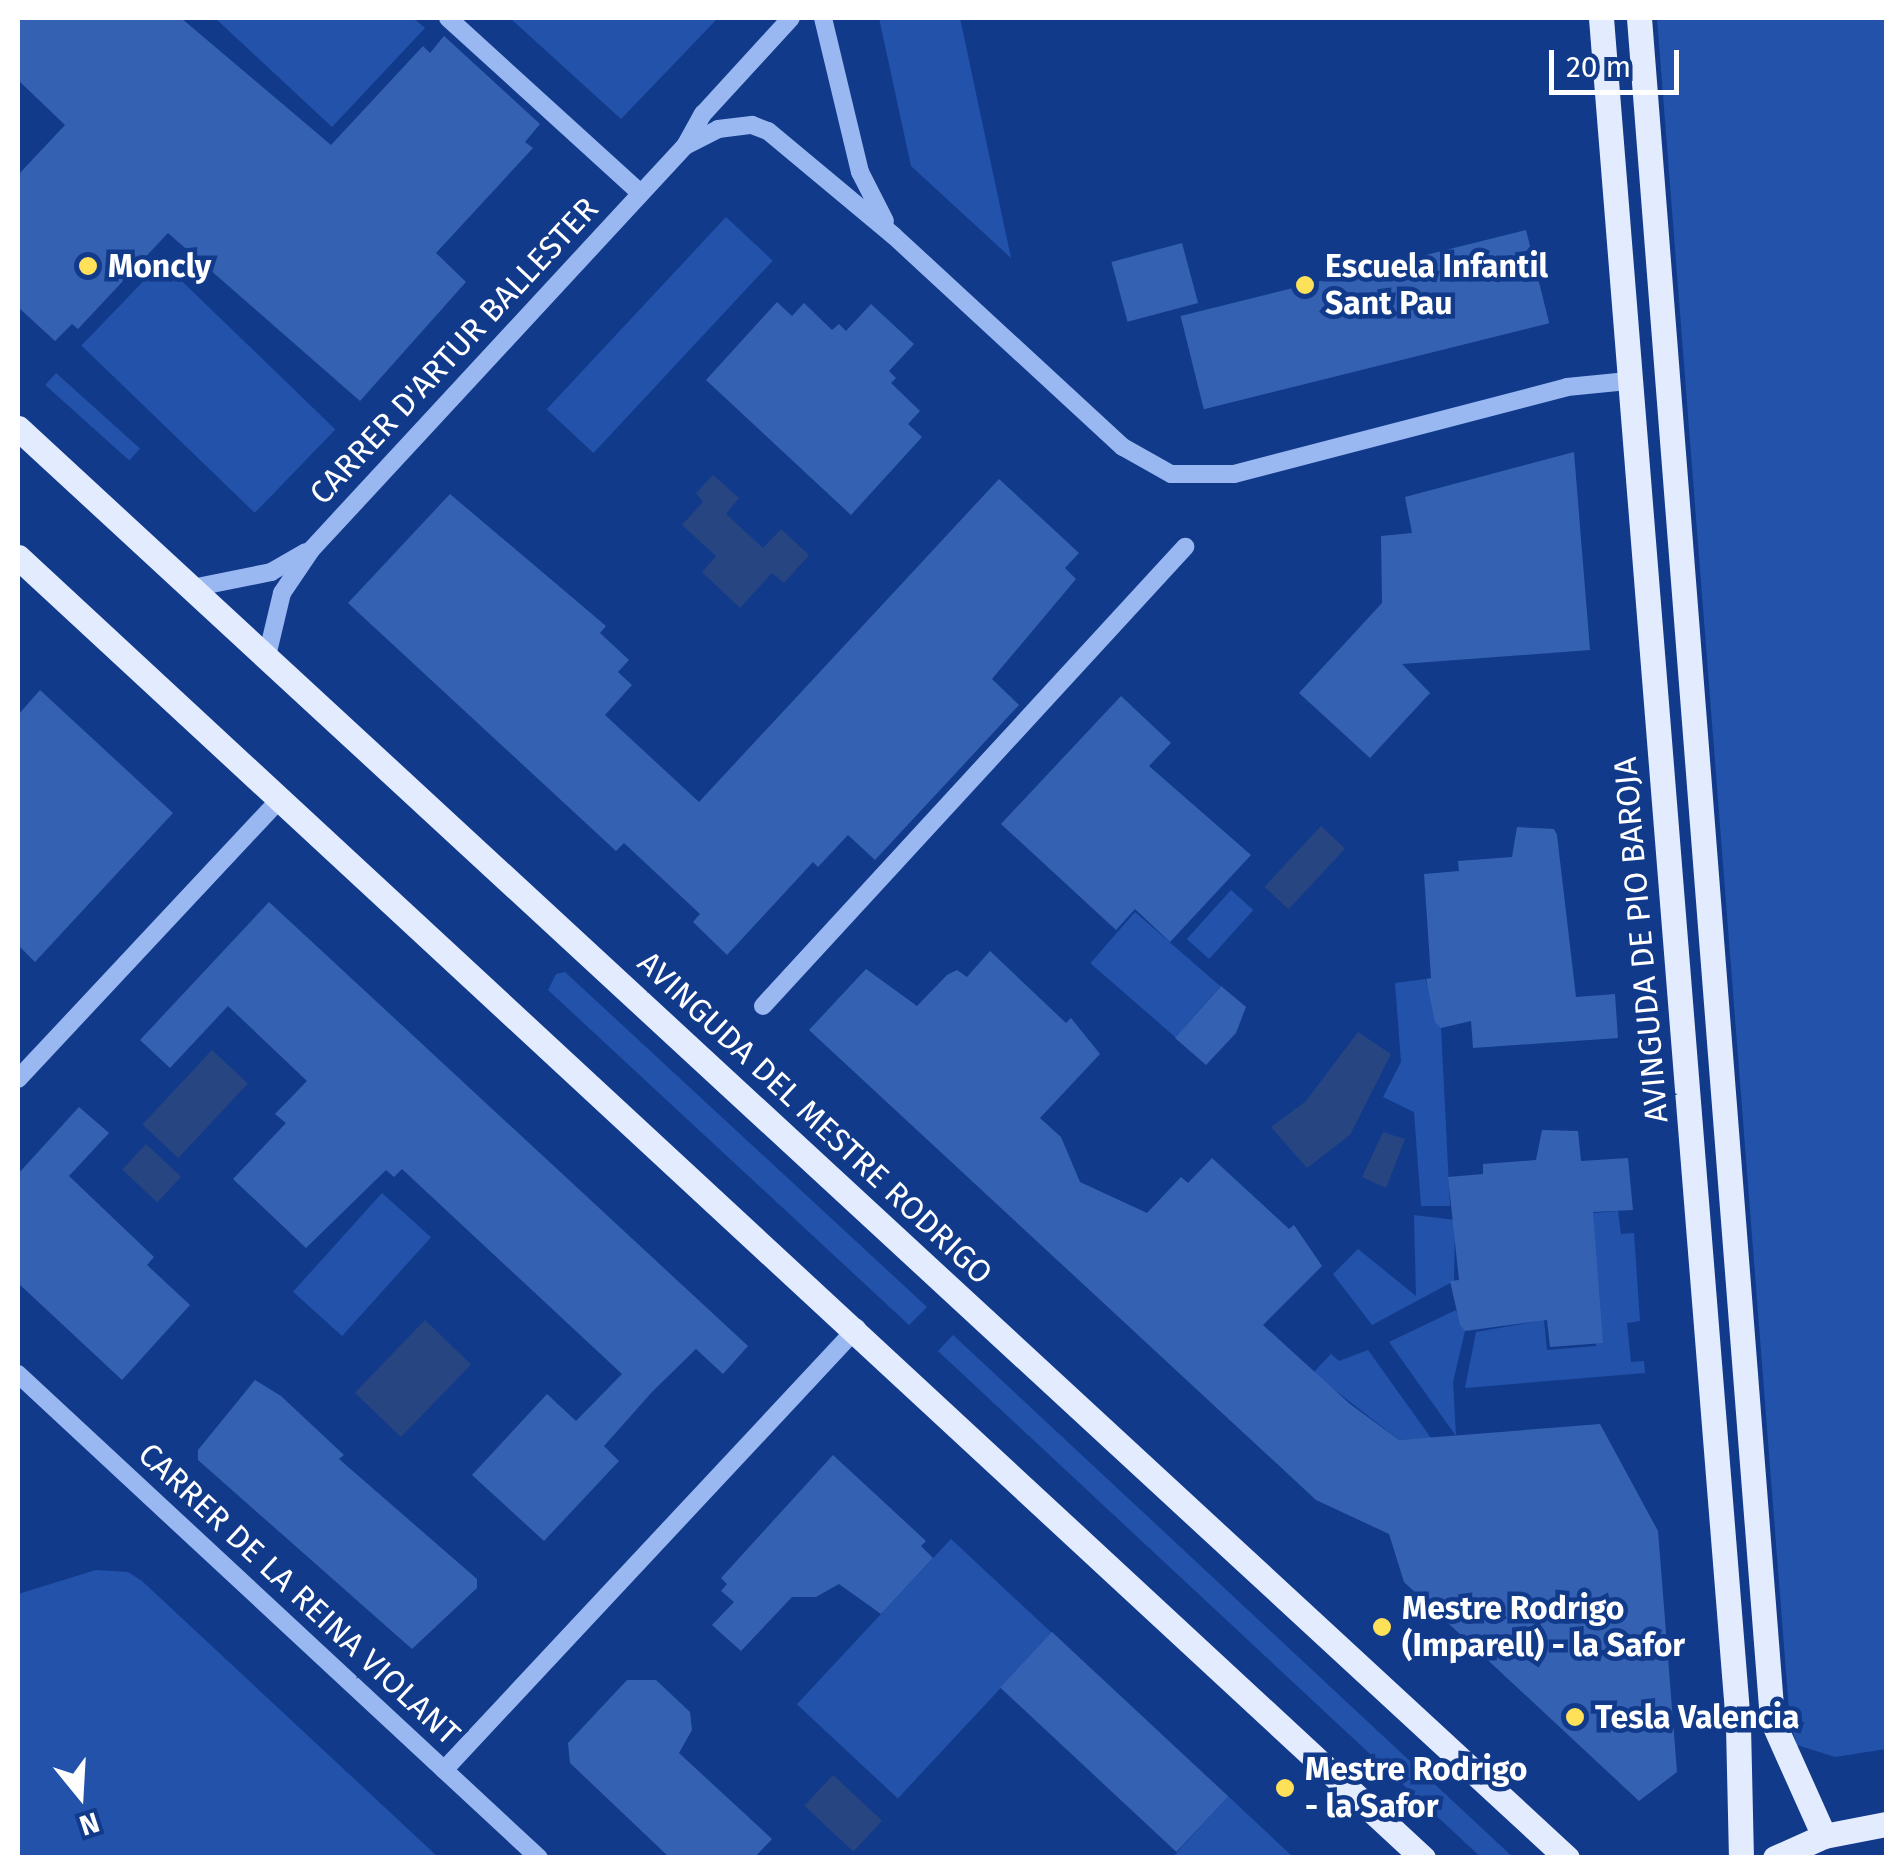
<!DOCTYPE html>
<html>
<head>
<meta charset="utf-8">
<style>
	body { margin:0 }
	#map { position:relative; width:1904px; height:1875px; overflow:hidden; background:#123a8b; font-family:"Fira Sans",sans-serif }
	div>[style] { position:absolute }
	.green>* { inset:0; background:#2352ab; transform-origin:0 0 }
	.water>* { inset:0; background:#274581; transform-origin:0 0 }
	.building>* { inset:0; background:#3561b3; transform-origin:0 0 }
	.minor>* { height:18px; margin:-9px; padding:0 9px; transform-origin:9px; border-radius:9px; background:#99b8f1 }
	.major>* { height:25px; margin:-12.5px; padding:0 12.5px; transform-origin:12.5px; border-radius:12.5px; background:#e3ebff }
	.dots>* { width:28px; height:28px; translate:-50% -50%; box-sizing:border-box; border:5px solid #123a8b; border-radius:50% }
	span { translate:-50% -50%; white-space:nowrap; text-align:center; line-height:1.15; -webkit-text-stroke:9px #123a8b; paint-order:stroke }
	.poi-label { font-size:32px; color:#fff; font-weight:700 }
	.left { translate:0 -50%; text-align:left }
	.street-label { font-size:32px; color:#fff }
	.frame { position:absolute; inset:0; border:20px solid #fff; pointer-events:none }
	.north { position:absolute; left:30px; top:1745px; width:100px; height:100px; -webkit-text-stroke:8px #123a8b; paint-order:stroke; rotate:162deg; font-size:28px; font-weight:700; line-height:40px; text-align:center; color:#fff }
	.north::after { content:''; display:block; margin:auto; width:35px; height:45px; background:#fff; clip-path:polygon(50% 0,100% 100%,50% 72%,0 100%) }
	.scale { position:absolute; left:1549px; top:50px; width:130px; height:45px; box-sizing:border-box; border:5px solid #fff; border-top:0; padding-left:12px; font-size:30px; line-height:35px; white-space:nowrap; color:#fff; -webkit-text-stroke:8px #123a8b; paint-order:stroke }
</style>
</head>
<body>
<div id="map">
	<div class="green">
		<div style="clip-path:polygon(215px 18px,413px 18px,425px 28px,332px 127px)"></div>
		<div style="clip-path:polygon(510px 18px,718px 18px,621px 119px)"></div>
		<div style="clip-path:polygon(879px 18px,960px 18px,1011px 258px,911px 166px)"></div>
		<div style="clip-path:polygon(1657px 18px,1886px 18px,1886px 1749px,1835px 1757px,1797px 1745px,1790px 1723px)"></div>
		<div style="left:726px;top:217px;width:64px;height:263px;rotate:43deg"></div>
		<div style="left:162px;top:262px;width:241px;height:116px;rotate:44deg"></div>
		<div style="left:56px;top:373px;width:113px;height:16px;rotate:42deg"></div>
		<div style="left:1231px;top:890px;width:30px;height:66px;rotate:42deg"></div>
		<div style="left:1135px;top:912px;width:113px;height:68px;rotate:41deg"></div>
		<div style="clip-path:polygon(565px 972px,927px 1307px,909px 1325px,548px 990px,556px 974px)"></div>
		<div style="clip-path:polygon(1425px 979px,1441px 1028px,1450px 1206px,1421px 1206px,1414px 1112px,1383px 1097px,1401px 1062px,1395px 983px)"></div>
		<div style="left:382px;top:1193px;width:66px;height:133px;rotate:42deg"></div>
		<div style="clip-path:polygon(1618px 1211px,1621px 1234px,1634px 1233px,1640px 1321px,1627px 1323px,1631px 1362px,1644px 1361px,1645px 1373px,1465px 1388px,1476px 1332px,1544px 1320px,1547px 1350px,1596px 1346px,1593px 1213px)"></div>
		<div style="clip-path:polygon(1414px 1215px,1455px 1220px,1454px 1281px,1372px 1325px,1333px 1274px,1358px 1249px,1416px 1296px)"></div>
		<div style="clip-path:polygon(1456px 1310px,1465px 1331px,1453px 1382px,1456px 1436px,1389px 1342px)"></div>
		<div style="left:953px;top:1335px;width:768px;height:22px;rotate:43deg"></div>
		<div style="clip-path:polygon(1368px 1350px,1431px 1438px,1399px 1440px,1313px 1373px,1331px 1354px,1339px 1361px)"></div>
		<div style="left:951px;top:1539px;width:138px;height:226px;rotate:43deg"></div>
		<div style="clip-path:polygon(96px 1570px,128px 1572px,142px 1581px,438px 1857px,18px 1857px,18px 1594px)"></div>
		<div style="clip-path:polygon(1228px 1796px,1293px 1857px,1172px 1858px)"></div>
	</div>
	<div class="water">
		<div style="clip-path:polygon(713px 475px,739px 498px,726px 514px,763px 548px,781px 529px,809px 555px,784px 583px,772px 573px,740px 608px,702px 572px,716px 556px,682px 525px,703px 502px,696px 493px)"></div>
		<div style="left:1321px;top:826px;width:33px;height:83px;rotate:43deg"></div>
		<div style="clip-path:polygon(1358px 1032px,1391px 1054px,1350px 1135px,1307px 1168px,1271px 1127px,1306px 1101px)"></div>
		<div style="left:212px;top:1050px;width:49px;height:102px;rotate:43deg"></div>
		<div style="clip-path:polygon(1383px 1132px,1405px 1139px,1386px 1188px,1362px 1177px)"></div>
		<div style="left:146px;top:1144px;width:48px;height:35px;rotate:43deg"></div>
		<div style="left:425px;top:1320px;width:64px;height:101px;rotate:44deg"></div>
		<div style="left:833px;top:1775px;width:67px;height:42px;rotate:43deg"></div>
	</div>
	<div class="building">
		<div style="clip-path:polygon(18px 18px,181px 18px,331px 145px,423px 46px,430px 53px,444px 36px,540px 124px,525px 142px,533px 148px,436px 253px,466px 282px,360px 401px,168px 233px,78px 329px,72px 324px,55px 341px,18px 307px,18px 175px,65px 125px,18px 80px)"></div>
		<div style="left:1526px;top:230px;width:96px;height:356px;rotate:76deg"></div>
		<div style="left:1182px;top:243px;width:62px;height:73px;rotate:75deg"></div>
		<div style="clip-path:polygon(777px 302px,792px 316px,804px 303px,832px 330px,839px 324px,846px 331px,871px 304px,914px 344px,889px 371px,896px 378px,891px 383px,920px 411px,908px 424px,922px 437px,851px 515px,706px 380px)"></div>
		<div style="clip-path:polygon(1574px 452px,1590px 650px,1402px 664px,1430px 693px,1370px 758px,1299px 693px,1382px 603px,1381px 536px,1412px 533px,1405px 497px)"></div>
		<div style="clip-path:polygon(999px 479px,1079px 553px,1065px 568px,1076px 579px,992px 679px,1019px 705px,875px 860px,848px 835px,818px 867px,813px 862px,727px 955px,693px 922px,700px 914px,624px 843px,616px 851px,348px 603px,450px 494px,606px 626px,600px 633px,629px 660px,618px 672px,632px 685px,605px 715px,699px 802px)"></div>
		<div style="clip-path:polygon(40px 690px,173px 813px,35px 962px,18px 945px,18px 715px)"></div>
		<div style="clip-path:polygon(1121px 696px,1171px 743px,1149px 766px,1251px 855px,1170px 942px,1135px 909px,1116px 930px,1001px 824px)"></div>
		<div style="clip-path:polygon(1517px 827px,1554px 829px,1557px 835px,1576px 997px,1615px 994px,1618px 1038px,1473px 1048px,1471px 1021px,1441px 1028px,1435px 1022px,1426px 979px,1431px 978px,1424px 874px,1459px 871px,1458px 861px,1512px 857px)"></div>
		<div style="clip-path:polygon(269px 902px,748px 1346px,723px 1374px,696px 1349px,652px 1392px,604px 1446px,619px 1461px,544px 1541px,472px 1475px,547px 1394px,576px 1421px,622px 1374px,402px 1169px,394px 1177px,386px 1170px,306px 1248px,233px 1179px,286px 1123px,275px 1114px,307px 1081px,228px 1006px,170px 1068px,140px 1040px)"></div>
		<div style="clip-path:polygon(990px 951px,1066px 1023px,1071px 1018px,1100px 1054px,1040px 1118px,1061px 1137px,1080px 1182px,1147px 1213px,1181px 1177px,1188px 1183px,1212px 1158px,1289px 1229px,1294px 1225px,1322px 1266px,1263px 1325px,1350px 1404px,1399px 1440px,1600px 1424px,1658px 1531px,1677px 1772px,1639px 1801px,1404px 1582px,1389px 1534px,1316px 1500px,809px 1030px,866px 969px,917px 1006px,947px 975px,957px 970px,967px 977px)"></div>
		<div style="clip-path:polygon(1221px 986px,1246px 1007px,1236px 1033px,1206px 1065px,1175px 1038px)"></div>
		<div style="clip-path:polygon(79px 1107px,109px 1133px,69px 1176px,154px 1257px,147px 1265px,190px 1305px,122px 1380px,18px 1283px,18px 1174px)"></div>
		<div style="clip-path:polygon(1542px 1130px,1578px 1131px,1581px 1161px,1628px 1158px,1633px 1210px,1593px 1212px,1603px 1343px,1550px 1347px,1547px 1320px,1465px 1331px,1460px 1325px,1450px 1281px,1459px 1280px,1448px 1177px,1483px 1174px,1483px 1164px,1536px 1160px)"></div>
		<div style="clip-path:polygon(255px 1380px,281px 1396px,344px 1455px,339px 1459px,477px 1579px,477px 1588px,412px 1649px,198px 1460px,198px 1450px)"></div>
		<div style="clip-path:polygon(833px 1455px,926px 1541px,921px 1546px,933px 1558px,881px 1614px,839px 1584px,816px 1597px,792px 1597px,741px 1651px,712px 1625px,734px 1602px,721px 1591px,727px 1584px,721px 1578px)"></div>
		<div style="left:1052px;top:1632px;width:241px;height:76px;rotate:43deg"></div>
		<div style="clip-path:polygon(627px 1680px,656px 1680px,690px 1712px,692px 1730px,679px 1753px,772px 1839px,754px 1858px,670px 1858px,570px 1763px,568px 1743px)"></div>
	</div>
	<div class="minor">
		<div style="left:448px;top:18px;width:260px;rotate:42.3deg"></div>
		<div style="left:823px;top:18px;width:158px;rotate:76.5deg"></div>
		<div style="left:860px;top:172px;width:55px;rotate:63deg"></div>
		<div style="left:685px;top:146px;width:37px;rotate:-27deg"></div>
		<div style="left:718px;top:129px;width:34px;rotate:-7deg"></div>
		<div style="left:752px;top:125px;width:17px;rotate:21deg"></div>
		<div style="left:768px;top:131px;width:164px;rotate:39.8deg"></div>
		<div style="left:894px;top:236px;width:311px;rotate:42.7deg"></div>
		<div style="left:1123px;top:447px;width:55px;rotate:29.4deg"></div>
		<div style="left:1171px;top:474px;width:63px"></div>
		<div style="left:1234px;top:474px;width:344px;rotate:-14.6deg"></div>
		<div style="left:1567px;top:387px;width:61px;rotate:-5.6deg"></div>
		<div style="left:192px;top:588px;width:81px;rotate:-11.4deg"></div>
		<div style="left:271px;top:572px;width:40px;rotate:-29.7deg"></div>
		<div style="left:267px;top:656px;width:65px;rotate:-76.6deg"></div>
		<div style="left:282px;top:593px;width:52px;rotate:-56deg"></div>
		<div style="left:311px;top:550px;width:551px;rotate:-47.21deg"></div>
		<div style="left:685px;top:146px;width:37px;rotate:-61deg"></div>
		<div style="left:703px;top:114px;width:130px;rotate:-47.5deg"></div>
		<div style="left:763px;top:1006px;width:624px;rotate:-47.4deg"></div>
		<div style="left:18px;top:1079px;width:382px;rotate:-46.9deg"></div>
		<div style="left:18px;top:1374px;width:711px;rotate:42.89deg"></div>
		<div style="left:444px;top:1770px;width:605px;rotate:-46.94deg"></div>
	</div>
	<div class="major">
		<div style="left:1601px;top:18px;width:1713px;rotate:85.41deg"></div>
		<div style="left:1738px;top:1726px;width:132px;rotate:88.7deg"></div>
		<div style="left:1639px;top:18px;width:1707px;rotate:85.53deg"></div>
		<div style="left:1772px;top:1720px;width:127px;rotate:65.9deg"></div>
		<div style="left:18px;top:428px;width:2108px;rotate:42.71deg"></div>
		<div style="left:18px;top:557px;width:1915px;rotate:42.8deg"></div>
		<div style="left:1775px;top:1858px;width:54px;rotate:-24.2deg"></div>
		<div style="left:1824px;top:1836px;width:63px;rotate:-11deg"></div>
	</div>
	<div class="dots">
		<div style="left:88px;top:266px;background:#ffe059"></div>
		<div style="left:1305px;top:285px;background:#ffe059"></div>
		<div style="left:1382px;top:1627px;background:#ffe059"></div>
		<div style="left:1575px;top:1717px;background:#ffe059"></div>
		<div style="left:1285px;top:1788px;background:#ffe059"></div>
	</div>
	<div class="poi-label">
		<span class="left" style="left:108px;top:266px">Moncly</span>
		<span class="left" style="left:1325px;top:285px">Escuela Infantil<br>Sant Pau</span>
		<span class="left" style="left:1402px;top:1627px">Mestre Rodrigo<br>(Imparell) - la Safor</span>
		<span class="left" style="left:1595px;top:1717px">Tesla Valencia</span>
		<span class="left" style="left:1305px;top:1788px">Mestre Rodrigo<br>- la Safor</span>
	</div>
	<div class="street-label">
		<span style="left:454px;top:351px;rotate:-47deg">CARRER D'ARTUR BALLESTER</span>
		<span style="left:1641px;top:940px;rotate:-95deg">AVINGUDA DE PIO BAROJA</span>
		<span style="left:815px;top:1118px;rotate:43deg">AVINGUDA DEL MESTRE RODRIGO</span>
		<span style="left:299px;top:1594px;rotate:43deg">CARRER DE LA REINA VIOLANT</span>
	</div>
	<div class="frame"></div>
	<div class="north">N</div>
	<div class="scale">20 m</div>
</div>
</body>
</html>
